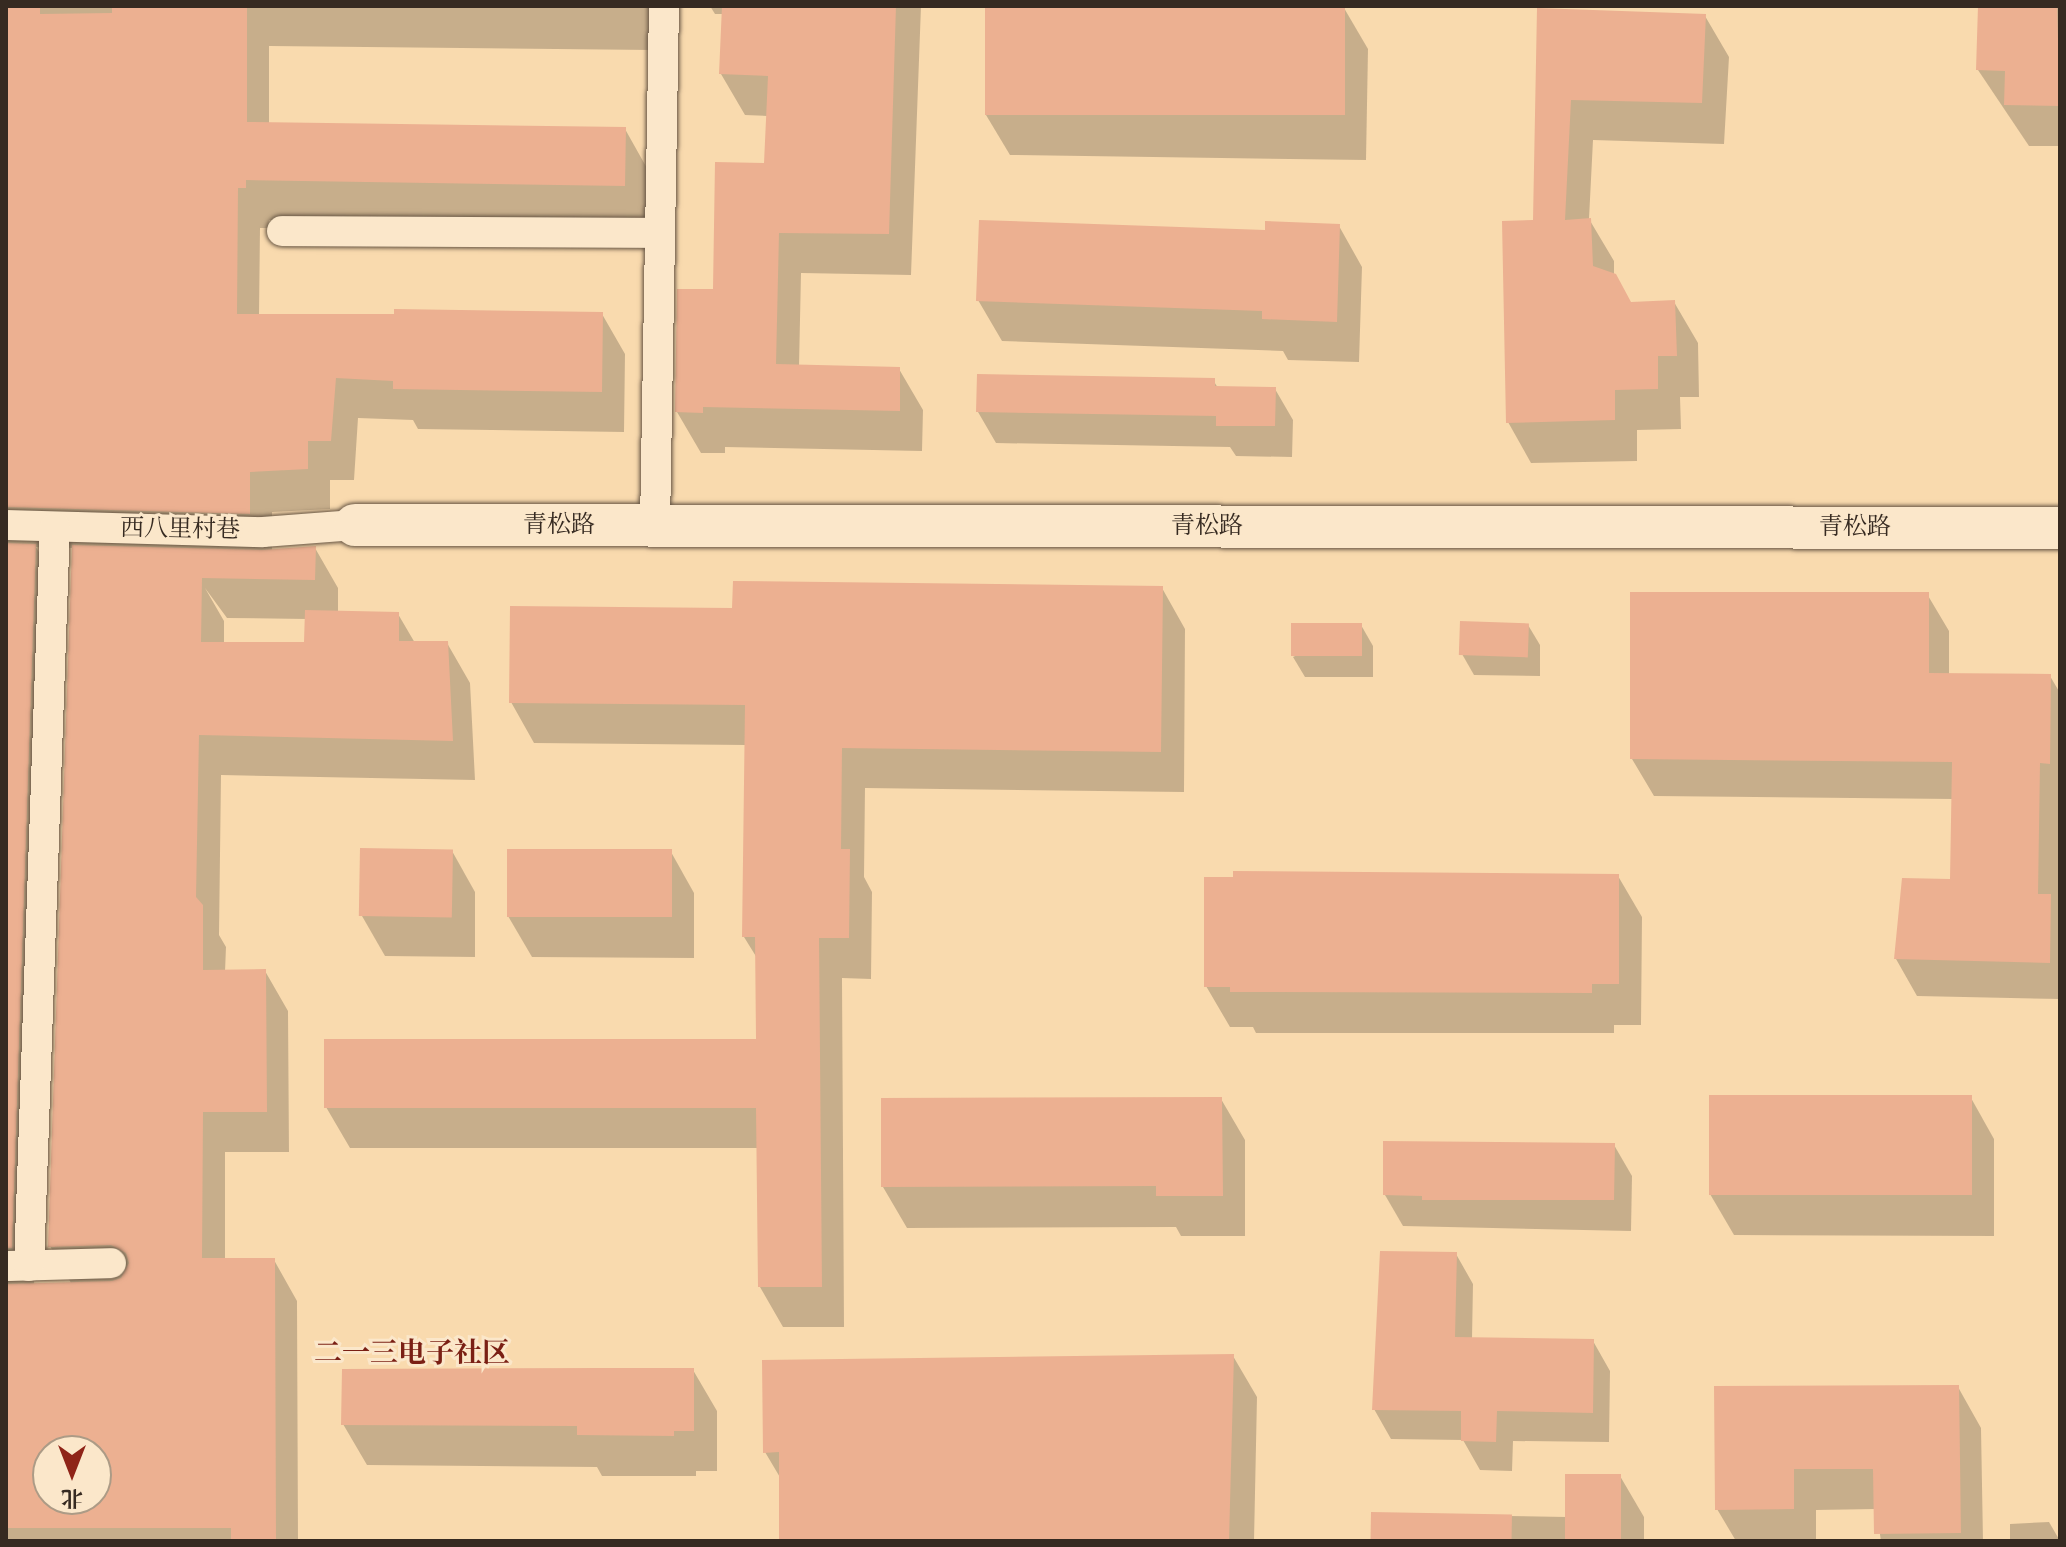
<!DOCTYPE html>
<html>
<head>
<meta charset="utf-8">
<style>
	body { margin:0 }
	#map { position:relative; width:2066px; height:1547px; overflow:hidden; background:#f9daae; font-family:"Libre Bodoni","Noto Serif SC",serif }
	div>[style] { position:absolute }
	.shadow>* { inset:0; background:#0003 }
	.building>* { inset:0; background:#ecb091; transform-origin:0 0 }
	.roads { filter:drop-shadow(0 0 2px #675644) drop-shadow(0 0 2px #675644) }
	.street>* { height:30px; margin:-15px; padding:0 15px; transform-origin:15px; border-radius:15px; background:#fbe7ca }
	.secondary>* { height:42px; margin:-21px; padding:0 21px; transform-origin:21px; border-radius:21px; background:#fbe7ca }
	span { translate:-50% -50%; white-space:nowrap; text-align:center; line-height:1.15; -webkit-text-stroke:6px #fbe7ca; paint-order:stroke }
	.street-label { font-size:24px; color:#362a21 }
	.quarter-label { font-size:28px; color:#7a1f14; font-weight:700 }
	.frame { position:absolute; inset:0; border:8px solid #362a21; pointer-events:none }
	.north { position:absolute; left:32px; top:1435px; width:80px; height:80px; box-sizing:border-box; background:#fbe7ca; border:2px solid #ac9b86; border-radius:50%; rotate:180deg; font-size:22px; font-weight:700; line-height:32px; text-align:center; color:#362a21 }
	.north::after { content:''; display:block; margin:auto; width:28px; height:36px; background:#8f2418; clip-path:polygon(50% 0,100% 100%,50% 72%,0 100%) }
</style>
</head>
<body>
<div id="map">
	<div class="shadow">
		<div style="clip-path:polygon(evenodd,6px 6px,652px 6px,651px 50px,269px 46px,269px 124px,625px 129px,648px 170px,647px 226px,269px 220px,268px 228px,260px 228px,259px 316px,602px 314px,625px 354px,624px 432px,418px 429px,413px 420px,358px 418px,354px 480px,330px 480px,330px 509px,272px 512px,272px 551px,315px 548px,338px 588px,338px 613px,398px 614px,415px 643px,447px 643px,470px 683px,475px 780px,221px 775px,219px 935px,226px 947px,225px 972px,265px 971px,288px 1011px,289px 1152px,225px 1152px,225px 1260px,274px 1260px,297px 1301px,298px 1541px,6px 1541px,6px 6px,36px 547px,74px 548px,50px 1246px,71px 1283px,34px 1284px,58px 586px,36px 547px,6px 6px,205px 588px,227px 618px,307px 619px,306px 644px,224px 644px,224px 621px,205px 588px,6px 6px,48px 1451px,96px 1451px,96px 1499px,48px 1499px,48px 1451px)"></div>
		<div style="clip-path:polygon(710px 6px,921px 6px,911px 275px,801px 273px,799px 367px,899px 369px,923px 410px,922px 451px,725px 447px,725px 453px,701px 453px,677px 412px,715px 291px,766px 165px,768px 116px,745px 115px,721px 74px,724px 14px,715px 14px)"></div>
		<div style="clip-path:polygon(987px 6px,1344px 8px,1368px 49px,1366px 160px,1010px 155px,986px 115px)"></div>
		<div style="clip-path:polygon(1980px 6px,2060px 6px,2060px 146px,2029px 146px,1978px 70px)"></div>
		<div style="clip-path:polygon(1539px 10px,1705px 16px,1729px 57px,1724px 144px,1593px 140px,1589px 219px,1614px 261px,1614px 276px,1631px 304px,1674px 302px,1698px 343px,1699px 397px,1680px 397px,1681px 429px,1637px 430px,1637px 461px,1531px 463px,1508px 422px,1535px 222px)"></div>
		<div style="clip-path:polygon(1339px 226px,1362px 267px,1359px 362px,1288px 360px,1283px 351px,1002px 341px,978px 300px,1266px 232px)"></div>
		<div style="clip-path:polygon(1213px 380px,1218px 388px,1275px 389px,1293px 420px,1292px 457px,1236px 456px,1230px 447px,996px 443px,978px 412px)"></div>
		<div style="clip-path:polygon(1162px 588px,1185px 629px,1184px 792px,865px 788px,864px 877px,872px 892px,871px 979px,842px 978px,844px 1327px,783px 1327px,760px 1287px,758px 1148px,350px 1148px,326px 1107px,758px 1041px,757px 958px,744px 937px,746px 745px,534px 743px,511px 702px,734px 611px)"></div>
		<div style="clip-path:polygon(1927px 594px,1949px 631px,1949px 675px,2050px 676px,2060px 693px,2060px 999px,1917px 996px,1896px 959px,1952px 881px,1953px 799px,1654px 796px,1632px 759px)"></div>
		<div style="clip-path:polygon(1361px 625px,1373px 646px,1373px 677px,1305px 677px,1293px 657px)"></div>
		<div style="clip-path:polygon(1528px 625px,1540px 645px,1540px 676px,1474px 675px,1462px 654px)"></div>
		<div style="clip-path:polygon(452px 851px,475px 892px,475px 957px,385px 956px,362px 916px)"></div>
		<div style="clip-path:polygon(671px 852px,694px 893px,694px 958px,532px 957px,508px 916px)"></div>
		<div style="clip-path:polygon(1618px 876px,1642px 917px,1641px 1025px,1614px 1025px,1614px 1033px,1256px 1033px,1253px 1027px,1230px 1027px,1206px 986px)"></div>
		<div style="clip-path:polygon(1971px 1098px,1994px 1139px,1994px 1236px,1734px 1235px,1710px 1194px)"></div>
		<div style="clip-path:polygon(1221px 1099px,1245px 1140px,1245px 1236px,1181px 1236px,1176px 1227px,907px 1228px,883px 1187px)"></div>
		<div style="clip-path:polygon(1614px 1145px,1632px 1176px,1631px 1231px,1403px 1226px,1385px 1195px)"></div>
		<div style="clip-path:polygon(1456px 1254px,1473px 1284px,1472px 1339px,1593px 1341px,1610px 1371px,1609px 1442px,1513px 1441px,1512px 1471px,1480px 1470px,1463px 1440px,1391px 1439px,1374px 1409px)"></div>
		<div style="clip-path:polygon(1233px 1356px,1257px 1397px,1254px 1541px,781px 1541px,781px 1479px,765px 1452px)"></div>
		<div style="clip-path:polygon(693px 1370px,717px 1411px,717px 1471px,696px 1471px,696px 1476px,602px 1476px,597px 1467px,367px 1465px,343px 1424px)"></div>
		<div style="clip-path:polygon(1958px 1387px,1981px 1428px,1983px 1541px,1881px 1541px,1876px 1509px,1816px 1510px,1816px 1541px,1736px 1541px,1717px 1509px,1716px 1388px)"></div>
		<div style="clip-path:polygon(1620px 1476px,1644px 1517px,1644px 1541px,1373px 1541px,1373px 1514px,1567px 1517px)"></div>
		<div style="clip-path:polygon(2049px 1522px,2060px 1541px,2010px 1541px,2010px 1524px)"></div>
	</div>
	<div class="building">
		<div style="clip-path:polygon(8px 6px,40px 6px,40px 14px,112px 13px,112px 6px,247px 6px,247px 122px,626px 127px,625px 186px,246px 180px,246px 188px,238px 188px,237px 314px,394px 314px,394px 309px,603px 312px,602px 392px,393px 389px,393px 381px,336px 378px,331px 441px,308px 441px,308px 469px,250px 472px,250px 514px,6px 507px)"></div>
		<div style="clip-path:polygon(722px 6px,896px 6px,889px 234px,779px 233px,776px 364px,900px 367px,900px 411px,703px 407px,703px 413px,675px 412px,677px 289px,713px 289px,715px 162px,764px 163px,768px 76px,719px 74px)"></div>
		<div style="left:985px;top:6px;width:360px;height:109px"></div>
		<div style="clip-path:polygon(1978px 6px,2057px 6px,2060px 106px,2004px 105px,2005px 71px,1976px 70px)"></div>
		<div style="clip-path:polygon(1537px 8px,1706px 14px,1702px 103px,1571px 100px,1565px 220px,1591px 218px,1593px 266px,1616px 274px,1631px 302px,1675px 300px,1677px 356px,1658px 356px,1658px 389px,1615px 390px,1615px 420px,1506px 423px,1502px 221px,1533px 220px)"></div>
		<div style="clip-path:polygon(979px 220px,1265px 230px,1265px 221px,1340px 224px,1337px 322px,1262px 319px,1262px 311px,976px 301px)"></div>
		<div style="clip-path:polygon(977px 374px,1215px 378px,1215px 386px,1276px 387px,1275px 426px,1216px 426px,1216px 416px,976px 412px)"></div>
		<div style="clip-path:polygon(6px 543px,36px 544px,12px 1248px,6px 1248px)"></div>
		<div style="clip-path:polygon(evenodd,72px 545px,262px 550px,316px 546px,315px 580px,202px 578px,201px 642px,304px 642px,305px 610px,399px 612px,399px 641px,448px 641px,453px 741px,199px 735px,196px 897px,203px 905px,203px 970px,266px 969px,267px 1112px,203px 1112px,202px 1258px,275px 1258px,276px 1541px,231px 1541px,231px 1528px,6px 1528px,6px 1284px,112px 1281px,121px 1278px,129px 1263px,126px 1253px,111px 1245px,48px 1247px,72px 545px,48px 1451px,96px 1451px,96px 1499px,48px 1499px,48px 1451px)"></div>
		<div style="clip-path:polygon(733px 581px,1163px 586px,1161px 752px,842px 748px,841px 849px,850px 849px,849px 938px,819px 938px,822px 1287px,758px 1287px,756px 1108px,324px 1108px,324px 1039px,756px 1039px,755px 937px,742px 937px,745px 705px,509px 703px,510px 606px,732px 608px)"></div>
		<div style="clip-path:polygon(1630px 592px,1929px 592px,1929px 673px,2051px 674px,2050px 764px,2040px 763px,2038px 894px,2051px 894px,2050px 963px,1894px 959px,1902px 878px,1950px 879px,1952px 762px,1630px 759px)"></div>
		<div style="left:1460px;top:621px;width:69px;height:34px;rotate:2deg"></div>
		<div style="left:1362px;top:623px;width:33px;height:71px;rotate:90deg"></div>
		<div style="left:360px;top:848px;width:93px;height:68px;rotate:1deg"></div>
		<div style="left:507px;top:849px;width:165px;height:68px"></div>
		<div style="clip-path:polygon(1233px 871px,1619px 874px,1619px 984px,1592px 984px,1592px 993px,1230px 992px,1230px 987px,1204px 987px,1204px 877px,1233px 877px)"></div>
		<div style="left:1709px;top:1095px;width:263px;height:100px"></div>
		<div style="clip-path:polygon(1222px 1097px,1223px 1196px,1156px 1196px,1156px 1186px,881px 1187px,881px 1098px)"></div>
		<div style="clip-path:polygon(1383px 1141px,1615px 1143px,1614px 1200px,1422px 1200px,1422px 1196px,1383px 1195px)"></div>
		<div style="clip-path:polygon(1380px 1251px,1457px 1252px,1455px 1337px,1594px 1339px,1593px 1413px,1497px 1411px,1496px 1442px,1461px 1441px,1461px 1411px,1372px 1410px)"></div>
		<div style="clip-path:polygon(1234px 1354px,1229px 1541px,779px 1541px,779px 1452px,763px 1453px,762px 1360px)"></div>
		<div style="clip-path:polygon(603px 1368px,694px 1368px,694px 1431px,674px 1431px,674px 1436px,577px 1435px,577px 1426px,341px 1425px,342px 1369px)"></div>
		<div style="clip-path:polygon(1959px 1385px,1961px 1533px,1874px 1534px,1873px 1469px,1794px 1469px,1794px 1509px,1715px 1510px,1714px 1386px)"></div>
		<div style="left:1565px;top:1474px;width:56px;height:67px"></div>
		<div style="left:1371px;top:1512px;width:141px;height:29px;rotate:1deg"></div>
	</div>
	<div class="roads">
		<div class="street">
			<div style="left:282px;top:231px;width:378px;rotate:0.3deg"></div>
			<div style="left:6px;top:525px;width:257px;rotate:1.6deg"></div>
			<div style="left:263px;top:532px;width:92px;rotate:-4.4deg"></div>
			<div style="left:655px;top:526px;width:520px;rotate:-89.01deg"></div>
			<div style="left:6px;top:1266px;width:105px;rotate:-1.6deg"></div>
			<div style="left:29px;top:1266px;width:739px;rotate:-87.99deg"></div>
		</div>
		<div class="secondary">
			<div style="left:355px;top:525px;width:1705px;rotate:0.1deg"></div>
		</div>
	</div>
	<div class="street-label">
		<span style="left:559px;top:526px">青松路</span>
		<span style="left:1207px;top:527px">青松路</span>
		<span style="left:1855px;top:528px">青松路</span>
		<span style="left:180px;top:530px;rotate:1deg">西八里村巷</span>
	</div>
	<div class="quarter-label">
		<span style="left:412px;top:1354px">二一三电子社区</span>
	</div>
	<div class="frame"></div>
	<div class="north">北</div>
</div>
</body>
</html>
